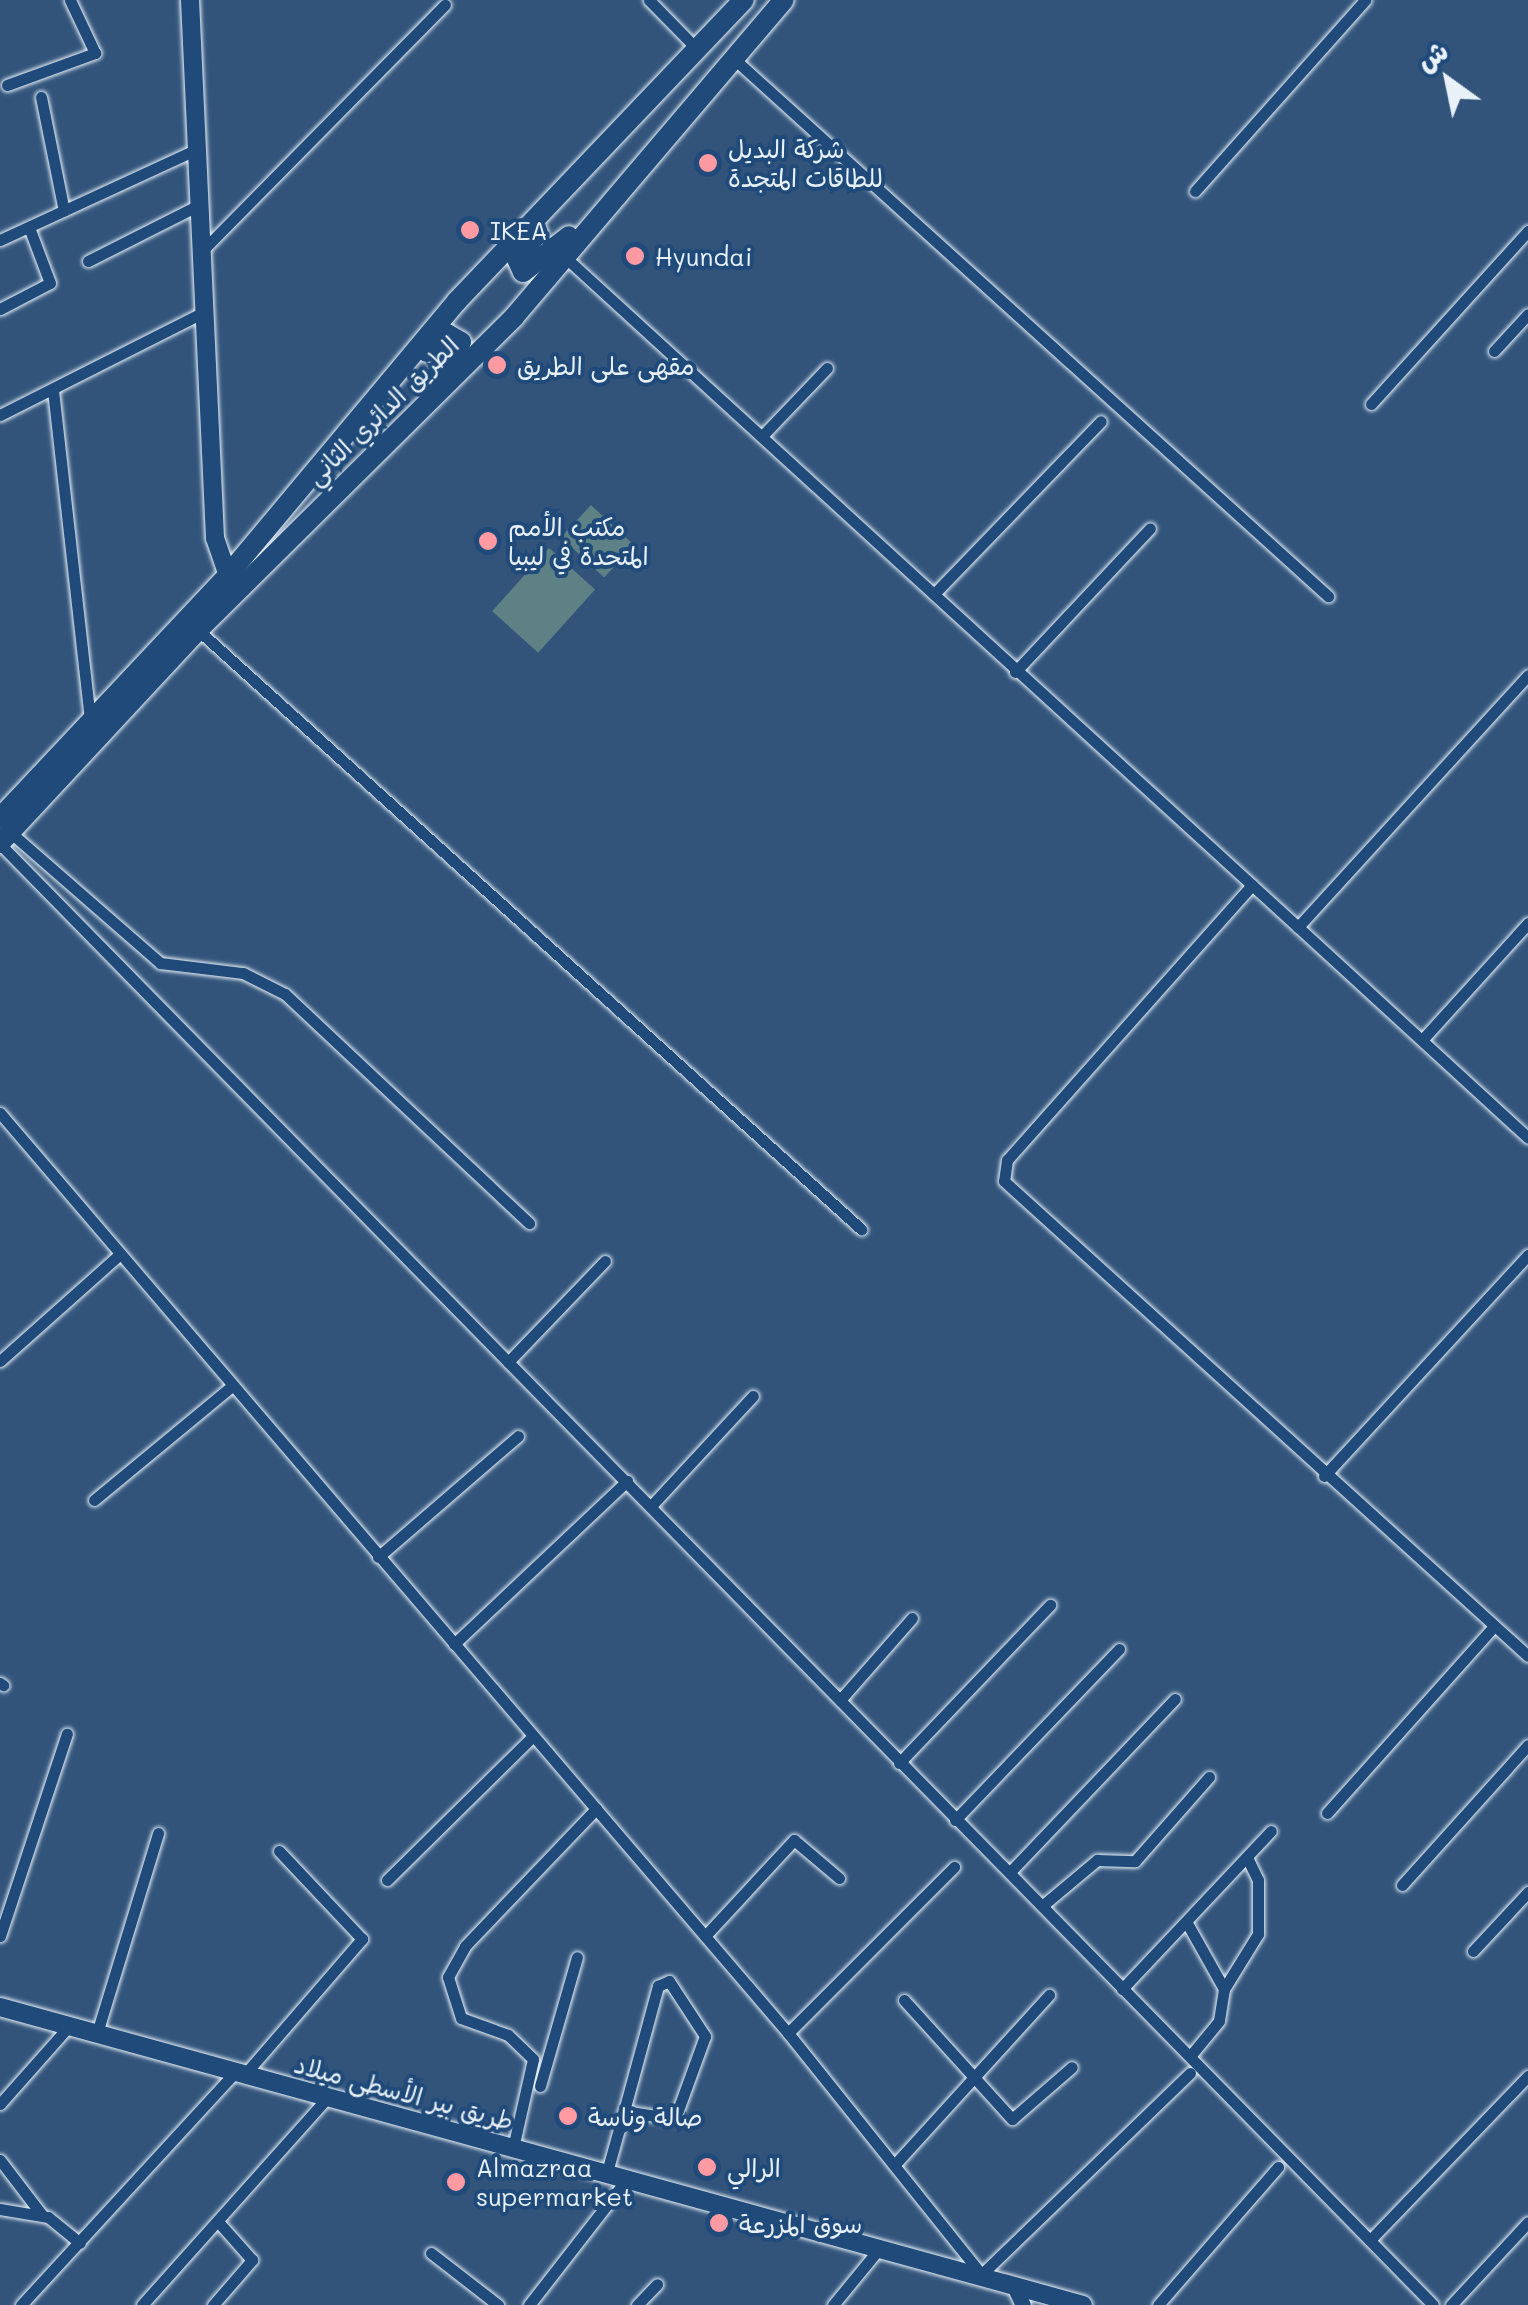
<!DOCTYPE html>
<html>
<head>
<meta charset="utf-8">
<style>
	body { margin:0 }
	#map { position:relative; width:1528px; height:2305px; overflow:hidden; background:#32547b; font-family:Mali,"Playpen Sans Arabic",sans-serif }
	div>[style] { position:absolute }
	.green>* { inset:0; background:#5e8185; transform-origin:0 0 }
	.roads { filter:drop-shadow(0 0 2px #e8f1f8) drop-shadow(0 0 2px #e8f1f8) }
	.street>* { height:11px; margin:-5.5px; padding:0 5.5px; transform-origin:5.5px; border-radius:5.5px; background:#1f4a7a }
	.secondary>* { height:15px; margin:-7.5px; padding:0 7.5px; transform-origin:7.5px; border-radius:7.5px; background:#1f4a7a }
	.primary>* { height:18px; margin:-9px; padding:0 9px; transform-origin:9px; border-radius:9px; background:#1f4a7a }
	.highway>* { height:20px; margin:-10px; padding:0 10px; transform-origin:10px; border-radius:10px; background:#1f4a7a }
	.dots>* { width:28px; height:28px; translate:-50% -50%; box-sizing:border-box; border:5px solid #1f4a7a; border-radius:50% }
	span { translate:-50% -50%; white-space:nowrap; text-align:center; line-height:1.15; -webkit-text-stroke:8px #1f4a7a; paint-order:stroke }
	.poi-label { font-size:25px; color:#e8f1f8 }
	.left { translate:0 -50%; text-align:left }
	.street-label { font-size:25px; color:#e8f1f8 }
	.north { position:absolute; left:1398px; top:30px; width:100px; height:100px; -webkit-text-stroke:8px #1f4a7a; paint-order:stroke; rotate:327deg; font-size:28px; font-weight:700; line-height:40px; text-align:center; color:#e8f1f8 }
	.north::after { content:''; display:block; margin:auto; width:35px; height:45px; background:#e8f1f8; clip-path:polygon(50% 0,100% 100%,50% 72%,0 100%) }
</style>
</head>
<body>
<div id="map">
	<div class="green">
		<div style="left:591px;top:505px;width:59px;height:44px;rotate:43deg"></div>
		<div style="left:549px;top:548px;width:62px;height:85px;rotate:42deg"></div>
	</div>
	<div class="roads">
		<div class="street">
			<div style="left:649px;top:0;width:69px;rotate:45.6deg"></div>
			<div style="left:732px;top:57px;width:804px;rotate:42.13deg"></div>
			<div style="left:7px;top:85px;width:94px;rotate:-20deg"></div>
			<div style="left:95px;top:53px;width:59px;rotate:-115.3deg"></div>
			<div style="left:41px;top:97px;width:116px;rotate:78.6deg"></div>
			<div style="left:1195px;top:191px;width:256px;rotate:-48.3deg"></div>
			<div style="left:0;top:240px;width:219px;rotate:-24.8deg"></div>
			<div style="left:202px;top:251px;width:346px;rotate:-45.4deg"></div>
			<div style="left:566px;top:258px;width:992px;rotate:42.43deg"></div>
			<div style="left:1298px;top:927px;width:341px;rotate:-47.6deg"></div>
			<div style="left:88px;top:261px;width:127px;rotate:-26.8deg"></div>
			<div style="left:0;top:309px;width:56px;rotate:-27.5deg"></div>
			<div style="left:50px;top:283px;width:60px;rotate:-110.6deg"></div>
			<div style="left:1494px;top:351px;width:50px;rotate:-47.4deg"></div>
			<div style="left:53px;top:390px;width:333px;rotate:83.6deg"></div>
			<div style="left:1371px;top:404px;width:234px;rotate:-47.8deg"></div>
			<div style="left:0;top:415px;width:229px;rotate:-26.8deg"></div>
			<div style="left:762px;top:436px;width:94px;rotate:-46.3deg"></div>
			<div style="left:934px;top:594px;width:240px;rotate:-46deg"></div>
			<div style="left:198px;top:630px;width:894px;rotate:42.1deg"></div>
			<div style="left:1015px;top:672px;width:197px;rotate:-46.8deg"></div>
			<div style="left:10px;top:832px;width:199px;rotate:41.1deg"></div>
			<div style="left:160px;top:963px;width:84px;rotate:6.9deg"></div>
			<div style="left:243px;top:973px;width:47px;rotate:26.6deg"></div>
			<div style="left:285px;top:994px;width:335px;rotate:43.2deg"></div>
			<div style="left:0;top:844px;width:2046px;rotate:45.55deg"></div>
			<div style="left:1252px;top:885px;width:368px;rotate:131.7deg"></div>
			<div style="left:1007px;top:1160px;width:21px;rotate:98deg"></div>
			<div style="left:1004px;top:1181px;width:707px;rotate:42.19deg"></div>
			<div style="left:1298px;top:927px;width:312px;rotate:42.5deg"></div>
			<div style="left:1422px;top:1040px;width:158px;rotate:-47.8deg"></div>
			<div style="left:0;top:1113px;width:1211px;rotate:49.42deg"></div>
			<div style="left:788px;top:2033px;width:317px;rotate:51.3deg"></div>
			<div style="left:0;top:1361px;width:161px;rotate:-41.7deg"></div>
			<div style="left:508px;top:1362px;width:140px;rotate:-46.2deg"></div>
			<div style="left:1324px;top:1476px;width:301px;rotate:-47.3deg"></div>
			<div style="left:94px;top:1500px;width:179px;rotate:-39.6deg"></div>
			<div style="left:651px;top:1506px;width:150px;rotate:-47.2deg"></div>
			<div style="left:378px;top:1557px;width:185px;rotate:-40.8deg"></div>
			<div style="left:454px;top:1644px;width:238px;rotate:-43.3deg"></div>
			<div style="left:0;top:1683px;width:4px;rotate:34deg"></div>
			<div style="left:840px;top:1700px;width:109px;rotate:-48.7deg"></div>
			<div style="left:899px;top:1763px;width:219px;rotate:-46.3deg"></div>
			<div style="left:1327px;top:1813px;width:251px;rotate:-48.2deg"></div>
			<div style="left:955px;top:1820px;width:237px;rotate:-46.2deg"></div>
			<div style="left:1010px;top:1872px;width:239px;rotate:-46.4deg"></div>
			<div style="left:387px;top:1880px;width:205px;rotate:-44.6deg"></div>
			<div style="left:1402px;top:1885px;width:188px;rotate:-48deg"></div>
			<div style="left:1042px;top:1906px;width:72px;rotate:-39.9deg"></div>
			<div style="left:1097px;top:1860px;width:38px;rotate:2deg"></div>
			<div style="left:1135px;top:1861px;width:112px;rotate:-48.6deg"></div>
			<div style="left:1187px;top:1923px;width:76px;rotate:60.7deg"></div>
			<div style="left:1224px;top:1989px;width:32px;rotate:99deg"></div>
			<div style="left:1219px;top:2021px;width:44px;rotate:129.5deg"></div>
			<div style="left:0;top:1936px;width:213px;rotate:-71.7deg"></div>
			<div style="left:705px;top:1936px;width:131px;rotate:-47.2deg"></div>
			<div style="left:794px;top:1840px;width:59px;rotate:40.2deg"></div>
			<div style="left:1473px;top:1951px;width:81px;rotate:-47deg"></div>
			<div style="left:1122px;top:1989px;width:217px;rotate:-46.7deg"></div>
			<div style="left:1224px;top:1989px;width:65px;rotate:-58.3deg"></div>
			<div style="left:1258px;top:1934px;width:54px;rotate:-90deg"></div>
			<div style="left:1258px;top:1880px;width:25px;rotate:-116deg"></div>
			<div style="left:904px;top:2000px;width:161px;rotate:47.8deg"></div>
			<div style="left:1012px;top:2119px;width:79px;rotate:-40.9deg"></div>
			<div style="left:97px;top:2033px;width:209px;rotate:-73deg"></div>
			<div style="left:788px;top:2033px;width:235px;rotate:-45deg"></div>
			<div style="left:245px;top:2074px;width:179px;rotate:-49.1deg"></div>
			<div style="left:362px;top:1939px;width:121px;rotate:-133.3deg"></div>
			<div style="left:540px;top:2086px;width:134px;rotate:-74deg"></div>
			<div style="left:0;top:2104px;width:104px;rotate:-48.5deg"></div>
			<div style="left:513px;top:2148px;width:91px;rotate:-77.3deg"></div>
			<div style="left:533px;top:2059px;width:35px;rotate:-136deg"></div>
			<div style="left:508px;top:2035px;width:50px;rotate:-160.1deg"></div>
			<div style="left:461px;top:2018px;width:43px;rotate:-107.6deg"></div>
			<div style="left:448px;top:1977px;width:35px;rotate:-61deg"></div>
			<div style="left:465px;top:1946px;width:190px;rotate:-46.3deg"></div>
			<div style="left:0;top:2160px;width:69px;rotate:52.6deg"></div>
			<div style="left:897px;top:2162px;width:226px;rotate:-47.7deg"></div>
			<div style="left:607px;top:2172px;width:63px;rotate:-74.4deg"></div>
			<div style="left:624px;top:2111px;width:130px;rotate:-74.8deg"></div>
			<div style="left:658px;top:1986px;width:12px;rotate:-24deg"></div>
			<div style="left:669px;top:1981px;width:66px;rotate:56.8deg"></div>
			<div style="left:705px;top:2036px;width:79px;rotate:110deg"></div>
			<div style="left:678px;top:2110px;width:12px;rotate:138deg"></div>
			<div style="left:669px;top:2118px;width:46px;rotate:-171.2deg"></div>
			<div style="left:0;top:2209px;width:49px;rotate:9.5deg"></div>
			<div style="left:48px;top:2217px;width:41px;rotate:39.1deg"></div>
			<div style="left:1370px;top:2240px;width:228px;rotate:-46.1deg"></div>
			<div style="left:431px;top:2253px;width:85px;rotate:37.8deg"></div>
			<div style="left:985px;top:2271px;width:285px;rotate:-44deg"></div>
			<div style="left:21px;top:2305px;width:318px;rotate:-47.4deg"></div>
			<div style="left:142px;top:2305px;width:279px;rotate:-48.2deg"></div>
			<div style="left:213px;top:2305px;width:60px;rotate:-49.1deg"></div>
			<div style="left:252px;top:2260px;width:47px;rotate:-131.5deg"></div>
			<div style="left:529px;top:2305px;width:161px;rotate:-52.1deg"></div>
			<div style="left:637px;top:2305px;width:29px;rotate:-46deg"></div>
			<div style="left:833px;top:2305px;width:72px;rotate:-50.6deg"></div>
			<div style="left:1158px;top:2305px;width:183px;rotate:-49deg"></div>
			<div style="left:1451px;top:2305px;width:113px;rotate:-47.1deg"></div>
		</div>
		<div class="secondary">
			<div style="left:1014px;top:2286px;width:21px;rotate:65deg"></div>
		</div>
		<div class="primary">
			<div style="left:190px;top:0;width:539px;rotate:87.34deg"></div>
			<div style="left:215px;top:538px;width:39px;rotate:71deg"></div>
			<div style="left:0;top:2007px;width:1123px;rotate:15.38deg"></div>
		</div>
		<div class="highway">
			<div style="left:538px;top:233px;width:33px;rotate:129deg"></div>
			<div style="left:517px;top:259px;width:14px;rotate:65deg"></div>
			<div style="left:523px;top:272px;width:58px;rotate:-38deg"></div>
			<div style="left:427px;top:352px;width:27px;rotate:-42deg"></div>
			<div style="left:447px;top:334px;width:16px;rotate:30deg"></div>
			<div style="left:461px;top:342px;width:44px;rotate:125.8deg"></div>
			<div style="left:0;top:818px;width:333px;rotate:-46.8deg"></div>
			<div style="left:228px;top:575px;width:357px;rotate:-50.1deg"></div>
			<div style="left:457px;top:301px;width:416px;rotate:-46.4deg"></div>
			<div style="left:0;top:843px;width:291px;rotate:-47.1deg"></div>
			<div style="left:198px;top:630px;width:445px;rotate:-44.7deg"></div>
			<div style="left:514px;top:317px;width:416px;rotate:-49.6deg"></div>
		</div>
	</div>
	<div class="dots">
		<div style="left:708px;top:163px;background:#ff9aa2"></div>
		<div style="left:470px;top:230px;background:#ff9aa2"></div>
		<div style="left:635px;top:256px;background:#ff9aa2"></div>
		<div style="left:497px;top:365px;background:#ff9aa2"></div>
		<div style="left:488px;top:541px;background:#ff9aa2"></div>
		<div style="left:568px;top:2116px;background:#ff9aa2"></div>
		<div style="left:707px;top:2167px;background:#ff9aa2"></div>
		<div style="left:456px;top:2182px;background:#ff9aa2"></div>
		<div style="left:719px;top:2223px;background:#ff9aa2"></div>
	</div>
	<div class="poi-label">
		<span class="left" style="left:728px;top:163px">شركة البديل<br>للطاقات المتجدة</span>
		<span class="left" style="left:490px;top:230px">IKEA</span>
		<span class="left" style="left:655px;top:256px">Hyundai</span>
		<span class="left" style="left:517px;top:365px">مقهى على الطريق</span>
		<span class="left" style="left:508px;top:541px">مكتب الأمم<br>المتحدة في ليبيا</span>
		<span class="left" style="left:588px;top:2116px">صالة وناسة</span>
		<span class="left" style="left:727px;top:2167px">الرالي</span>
		<span class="left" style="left:476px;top:2182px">Almazraa<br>supermarket</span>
		<span class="left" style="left:739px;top:2223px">سوق المزرعة</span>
	</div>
	<div class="street-label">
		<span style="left:382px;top:410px;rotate:-44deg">الطريق الدائري الثاني</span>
		<span style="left:404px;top:2092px;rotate:15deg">طريق بير الأسطى ميلاد</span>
	</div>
	<div class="north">ش</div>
</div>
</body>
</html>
